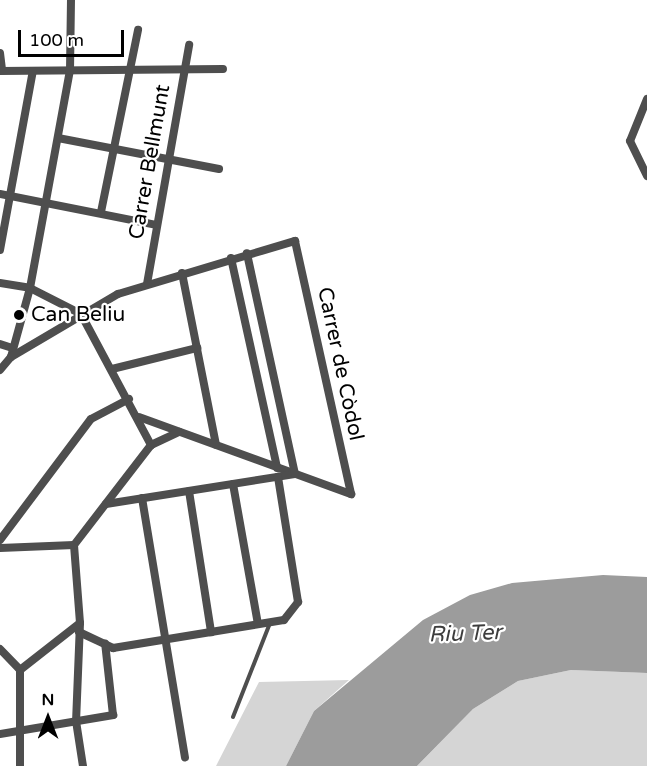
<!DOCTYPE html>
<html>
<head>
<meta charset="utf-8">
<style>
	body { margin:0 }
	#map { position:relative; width:647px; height:766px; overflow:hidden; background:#fff; font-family:"Varela Round",sans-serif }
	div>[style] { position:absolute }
	.green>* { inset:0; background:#d5d5d5 }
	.water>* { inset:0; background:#9c9c9c }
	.lane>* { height:4px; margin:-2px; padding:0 2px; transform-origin:2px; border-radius:2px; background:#4e4e4e }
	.street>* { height:8px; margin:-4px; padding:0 4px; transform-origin:4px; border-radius:4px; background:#4e4e4e }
	.dots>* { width:16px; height:16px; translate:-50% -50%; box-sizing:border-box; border:3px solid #fff; border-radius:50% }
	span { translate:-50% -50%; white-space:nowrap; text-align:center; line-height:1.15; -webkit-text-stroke:4.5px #fff; paint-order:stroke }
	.street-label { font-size:21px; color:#000 }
	.poi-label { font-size:21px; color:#000 }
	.left { translate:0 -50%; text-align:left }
	.water-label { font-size:22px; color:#3d3d3d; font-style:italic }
	.north { position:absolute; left:18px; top:688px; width:60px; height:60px; -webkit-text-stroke:4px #fff; paint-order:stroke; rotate:0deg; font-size:16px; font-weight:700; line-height:24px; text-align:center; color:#000 }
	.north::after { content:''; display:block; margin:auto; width:21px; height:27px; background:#000; clip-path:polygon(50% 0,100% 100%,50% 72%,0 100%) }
	.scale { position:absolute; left:18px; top:30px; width:106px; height:27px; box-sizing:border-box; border:3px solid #000; border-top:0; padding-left:8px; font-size:18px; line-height:21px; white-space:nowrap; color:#000; -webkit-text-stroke:4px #fff; paint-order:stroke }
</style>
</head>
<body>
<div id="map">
	<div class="green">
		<div style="clip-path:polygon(571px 670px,647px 673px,647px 766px,417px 766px,473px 709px,518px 681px)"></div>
		<div style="clip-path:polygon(349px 680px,314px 711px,286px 766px,216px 766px,259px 682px)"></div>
	</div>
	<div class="water">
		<div style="clip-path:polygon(603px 575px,647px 577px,647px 673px,571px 670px,518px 681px,473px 709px,417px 766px,286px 766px,314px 711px,423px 620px,470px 595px,512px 583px)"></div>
	</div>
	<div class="lane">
		<div style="left:233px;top:717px;width:101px;rotate:-68.5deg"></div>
	</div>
	<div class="street">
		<div style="left:0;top:53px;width:17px;rotate:83deg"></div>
		<div style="left:0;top:71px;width:223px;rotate:-0.5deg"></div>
		<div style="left:647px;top:99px;width:45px;rotate:112deg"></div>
		<div style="left:630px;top:141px;width:39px;rotate:64deg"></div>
		<div style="left:58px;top:138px;width:164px;rotate:10.9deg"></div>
		<div style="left:0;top:194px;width:159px;rotate:11.2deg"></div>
		<div style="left:101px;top:212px;width:186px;rotate:-78.5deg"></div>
		<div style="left:0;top:250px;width:182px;rotate:-79.6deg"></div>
		<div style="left:231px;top:258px;width:215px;rotate:77.6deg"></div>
		<div style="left:182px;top:273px;width:175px;rotate:78.8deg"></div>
		<div style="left:0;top:283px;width:30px;rotate:9deg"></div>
		<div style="left:30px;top:288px;width:57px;rotate:27deg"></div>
		<div style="left:147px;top:284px;width:243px;rotate:-80deg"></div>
		<div style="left:81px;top:314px;width:149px;rotate:61.9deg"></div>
		<div style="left:151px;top:445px;width:126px;rotate:127.6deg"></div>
		<div style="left:74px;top:545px;width:78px;rotate:85.6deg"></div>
		<div style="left:80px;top:623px;width:98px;rotate:92.3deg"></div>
		<div style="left:76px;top:721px;width:46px;rotate:81.2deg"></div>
		<div style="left:0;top:344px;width:13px;rotate:18deg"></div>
		<div style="left:11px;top:357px;width:72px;rotate:-74.6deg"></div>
		<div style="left:30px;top:288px;width:221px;rotate:-79.6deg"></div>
		<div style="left:70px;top:71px;width:71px;rotate:-89.2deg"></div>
		<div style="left:112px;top:369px;width:88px;rotate:-13.9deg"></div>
		<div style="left:0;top:370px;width:17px;rotate:-50deg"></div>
		<div style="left:11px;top:357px;width:124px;rotate:-30.5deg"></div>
		<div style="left:118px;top:294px;width:185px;rotate:-16.7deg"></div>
		<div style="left:295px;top:241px;width:259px;rotate:77.5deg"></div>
		<div style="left:139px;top:417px;width:226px;rotate:20deg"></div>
		<div style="left:151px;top:445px;width:31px;rotate:-25deg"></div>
		<div style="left:233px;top:484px;width:142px;rotate:79.9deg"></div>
		<div style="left:189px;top:491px;width:143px;rotate:81.1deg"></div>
		<div style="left:142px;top:498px;width:263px;rotate:80.6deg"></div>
		<div style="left:106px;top:504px;width:191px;rotate:-9deg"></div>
		<div style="left:295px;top:474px;width:226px;rotate:-102.3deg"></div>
		<div style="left:0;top:540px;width:151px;rotate:-53.1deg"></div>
		<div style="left:91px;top:419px;width:43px;rotate:-27.8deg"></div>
		<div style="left:0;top:548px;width:74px;rotate:-2.3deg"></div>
		<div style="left:79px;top:632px;width:38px;rotate:25deg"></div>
		<div style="left:113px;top:648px;width:173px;rotate:-9.3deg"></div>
		<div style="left:284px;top:620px;width:23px;rotate:-52deg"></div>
		<div style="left:298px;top:602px;width:127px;rotate:-99.1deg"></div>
		<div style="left:0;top:649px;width:29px;rotate:46deg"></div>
		<div style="left:20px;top:670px;width:96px;rotate:90deg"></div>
		<div style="left:20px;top:670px;width:76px;rotate:-38.1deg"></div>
		<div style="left:0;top:734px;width:115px;rotate:-9.5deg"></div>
		<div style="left:113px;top:715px;width:72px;rotate:-96.3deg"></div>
	</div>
	<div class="dots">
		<div style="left:19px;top:315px;background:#000"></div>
	</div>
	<div class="street-label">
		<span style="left:150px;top:162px;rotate:-80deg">Carrer Bellmunt</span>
		<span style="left:340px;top:364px;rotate:78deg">Carrer de Còdol</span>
	</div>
	<div class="poi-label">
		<span class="left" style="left:31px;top:315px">Can Beliu</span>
	</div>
	<div class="water-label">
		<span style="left:465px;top:634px;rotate:-2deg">Riu Ter</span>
	</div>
	<div class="north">N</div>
	<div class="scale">100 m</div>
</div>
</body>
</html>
